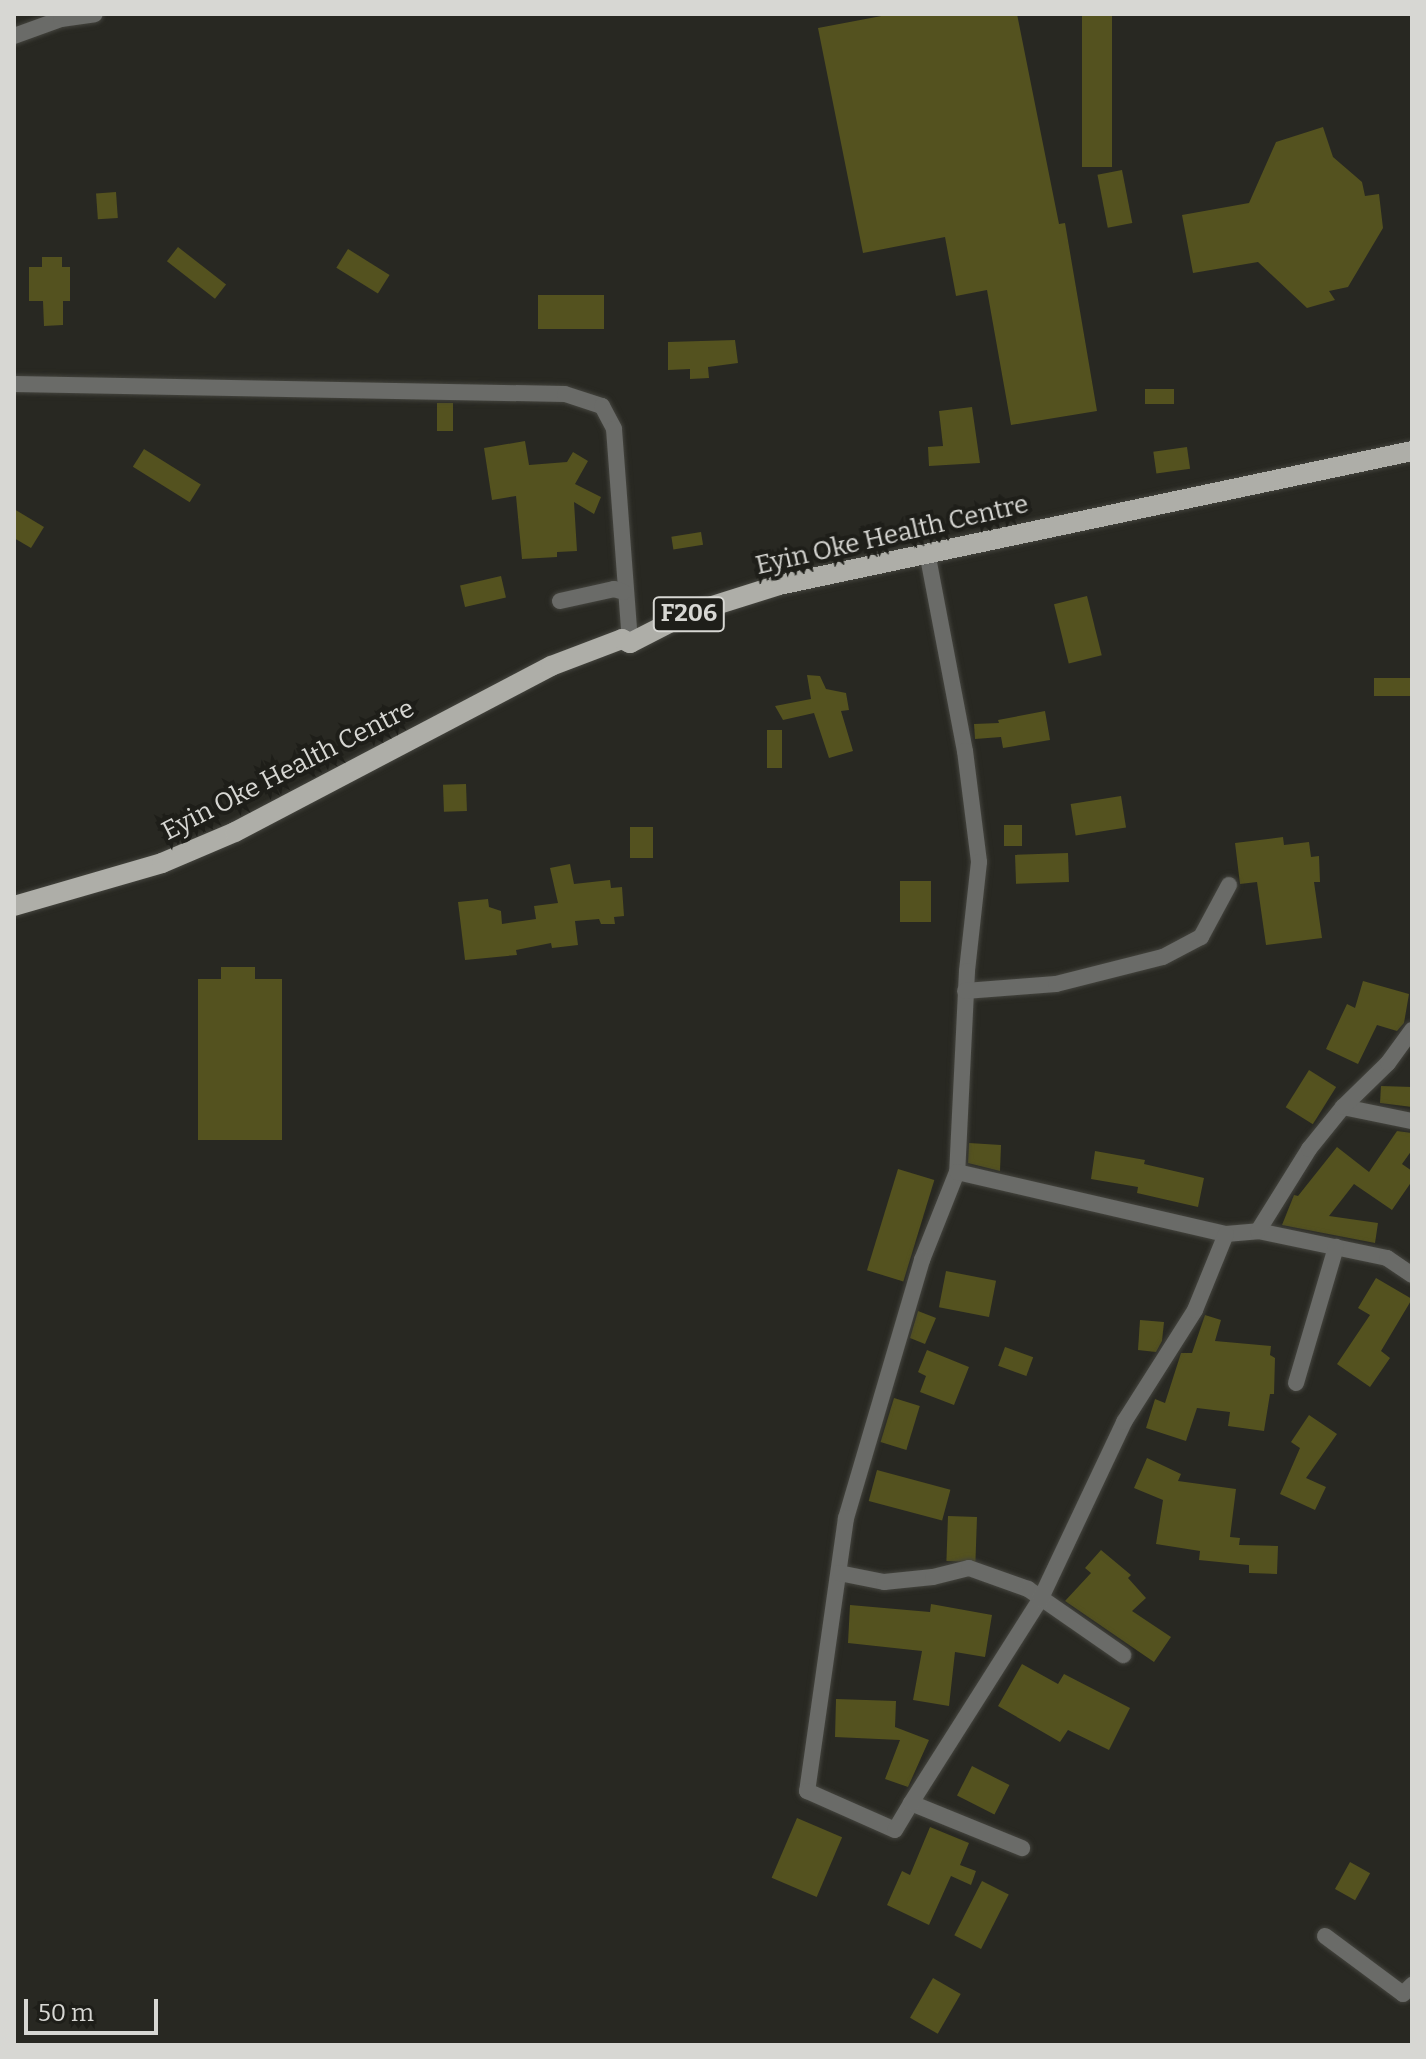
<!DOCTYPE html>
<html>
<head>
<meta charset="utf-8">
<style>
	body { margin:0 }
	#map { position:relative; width:1426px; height:2059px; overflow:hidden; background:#282822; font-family:Bitter,serif }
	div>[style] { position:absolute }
	.building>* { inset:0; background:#54521f; transform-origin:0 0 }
	.roads { filter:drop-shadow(0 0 2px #44443e) drop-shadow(0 0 2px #44443e) }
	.minor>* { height:16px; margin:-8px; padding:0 8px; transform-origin:8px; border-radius:8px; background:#6a6b68 }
	.primary>* { height:20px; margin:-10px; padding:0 10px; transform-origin:10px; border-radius:10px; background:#aeaea8 }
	span { translate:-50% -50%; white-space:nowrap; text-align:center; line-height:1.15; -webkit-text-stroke:8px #1e1e19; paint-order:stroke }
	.shield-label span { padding:2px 6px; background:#1e1e19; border:2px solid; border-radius:6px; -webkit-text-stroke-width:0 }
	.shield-label { font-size:24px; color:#d7d7d3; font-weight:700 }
	.street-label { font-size:26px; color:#d7d7d3 }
	.frame { position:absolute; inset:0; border:16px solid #d7d7d3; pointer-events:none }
	.scale { position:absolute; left:24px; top:1999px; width:134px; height:36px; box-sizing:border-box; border:4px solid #d7d7d3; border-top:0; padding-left:10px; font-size:24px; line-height:28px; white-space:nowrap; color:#d7d7d3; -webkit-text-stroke:6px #1e1e19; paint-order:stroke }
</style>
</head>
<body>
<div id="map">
	<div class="building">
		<div style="clip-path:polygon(892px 14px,1017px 14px,1059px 224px,1065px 223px,1097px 411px,1011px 425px,987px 290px,956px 296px,945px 237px,863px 253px,818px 28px)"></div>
		<div style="left:1082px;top:14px;width:30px;height:153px"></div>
		<div style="clip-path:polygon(1323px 127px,1333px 157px,1362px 182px,1365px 196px,1379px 194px,1383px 228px,1348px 287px,1329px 291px,1335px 300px,1307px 308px,1258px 262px,1193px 273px,1182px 215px,1249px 203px,1276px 142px)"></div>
		<div style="left:1122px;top:170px;width:54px;height:25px;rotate:79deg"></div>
		<div style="left:116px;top:192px;width:26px;height:20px;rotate:86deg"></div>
		<div style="left:178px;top:247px;width:61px;height:18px;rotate:38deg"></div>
		<div style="left:348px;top:249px;width:49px;height:22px;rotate:32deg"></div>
		<div style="clip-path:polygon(42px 257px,62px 257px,62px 267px,70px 267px,70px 301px,63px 301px,63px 325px,44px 326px,43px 301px,29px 301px,29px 267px,42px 267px)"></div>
		<div style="left:604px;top:295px;width:34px;height:66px;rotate:90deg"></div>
		<div style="clip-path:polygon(735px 340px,738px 363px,708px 367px,709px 378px,690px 379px,690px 369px,668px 370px,668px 342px)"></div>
		<div style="left:1145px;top:389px;width:29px;height:15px"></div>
		<div style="left:437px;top:403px;width:16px;height:28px"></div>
		<div style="clip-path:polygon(972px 407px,980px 463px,929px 466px,928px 447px,943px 446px,939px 411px)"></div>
		<div style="clip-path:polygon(525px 441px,529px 465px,567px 462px,573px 452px,588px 461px,575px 484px,601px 497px,594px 514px,574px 502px,577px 551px,557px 552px,557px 557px,522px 559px,516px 496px,492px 500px,484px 448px)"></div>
		<div style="left:1187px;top:447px;width:22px;height:34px;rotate:82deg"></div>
		<div style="left:144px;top:449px;width:67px;height:21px;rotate:32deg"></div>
		<div style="clip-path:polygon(14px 509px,44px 527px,31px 548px,14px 538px)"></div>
		<div style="left:701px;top:532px;width:13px;height:30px;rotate:81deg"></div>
		<div style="left:501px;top:576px;width:22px;height:42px;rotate:77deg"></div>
		<div style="left:1087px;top:596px;width:61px;height:34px;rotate:76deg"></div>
		<div style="clip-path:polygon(807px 675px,820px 676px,826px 689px,846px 693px,849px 710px,841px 711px,853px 751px,829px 758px,814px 713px,783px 720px,775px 706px,811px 699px)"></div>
		<div style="left:1412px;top:678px;width:18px;height:38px;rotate:90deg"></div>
		<div style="clip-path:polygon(1045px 711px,1050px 740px,1003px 748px,1001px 737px,975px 739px,974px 724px,999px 723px,998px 720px)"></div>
		<div style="left:767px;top:730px;width:15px;height:38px"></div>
		<div style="left:466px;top:784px;width:27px;height:23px;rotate:88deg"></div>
		<div style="left:1121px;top:796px;width:32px;height:51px;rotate:81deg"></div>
		<div style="left:1004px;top:825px;width:18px;height:21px"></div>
		<div style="left:653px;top:827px;width:31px;height:23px;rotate:90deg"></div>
		<div style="clip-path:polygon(1283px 837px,1284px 845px,1309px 842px,1311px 857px,1319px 856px,1320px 882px,1314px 882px,1322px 938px,1266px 945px,1257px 882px,1240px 884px,1235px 843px)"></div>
		<div style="left:1068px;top:853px;width:29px;height:53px;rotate:88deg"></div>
		<div style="clip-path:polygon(570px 864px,574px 884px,610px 880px,611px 888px,622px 887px,624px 916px,614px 917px,615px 924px,601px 924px,599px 919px,575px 921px,578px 945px,552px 948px,551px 943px,516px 950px,517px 955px,465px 960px,458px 902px,488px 899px,489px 907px,501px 911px,502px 924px,536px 919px,534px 906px,558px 903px,550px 868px)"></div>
		<div style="left:931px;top:881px;width:41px;height:31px;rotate:90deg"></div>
		<div style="clip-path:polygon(221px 967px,255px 967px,255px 979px,282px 979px,282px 1140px,198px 1140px,198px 979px,221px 979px)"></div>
		<div style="clip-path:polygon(1363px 981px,1409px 994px,1404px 1023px,1397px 1031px,1377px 1025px,1358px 1064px,1326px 1049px,1347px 1004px,1355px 1008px)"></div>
		<div style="left:1309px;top:1070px;width:32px;height:44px;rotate:32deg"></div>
		<div style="clip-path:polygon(1381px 1086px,1412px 1087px,1412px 1107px,1380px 1103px)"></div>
		<div style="clip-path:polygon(1397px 1131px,1412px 1133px,1412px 1150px,1402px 1164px,1412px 1171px,1412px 1181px,1392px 1210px,1354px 1184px,1329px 1216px,1378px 1223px,1375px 1243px,1282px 1225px,1294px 1195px,1298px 1196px,1337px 1147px,1369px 1172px)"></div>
		<div style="clip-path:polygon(969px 1143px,1001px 1145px,1000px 1171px,968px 1163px)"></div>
		<div style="clip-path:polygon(1095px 1151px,1145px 1160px,1144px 1164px,1204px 1178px,1198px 1207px,1137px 1193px,1138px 1187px,1091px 1179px)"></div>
		<div style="left:898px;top:1169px;width:38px;height:106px;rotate:17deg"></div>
		<div style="left:946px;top:1271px;width:51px;height:37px;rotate:11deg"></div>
		<div style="clip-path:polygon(1376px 1278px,1412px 1299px,1381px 1351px,1390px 1358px,1370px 1387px,1337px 1364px,1370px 1315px,1358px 1308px)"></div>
		<div style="clip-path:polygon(918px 1311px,936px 1318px,925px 1344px,910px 1338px)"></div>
		<div style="clip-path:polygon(1205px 1315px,1221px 1320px,1215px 1341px,1271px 1346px,1270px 1355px,1275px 1358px,1274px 1394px,1270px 1394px,1264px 1431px,1228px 1426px,1230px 1412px,1197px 1408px,1186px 1441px,1146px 1428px,1155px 1399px,1165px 1403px,1181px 1353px,1192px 1353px)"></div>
		<div style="clip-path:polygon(1140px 1320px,1164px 1322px,1162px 1341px,1156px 1352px,1138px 1350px)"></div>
		<div style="left:1005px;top:1347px;width:30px;height:20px;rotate:20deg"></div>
		<div style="clip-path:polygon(927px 1350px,969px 1367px,954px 1405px,920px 1392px,926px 1376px,918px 1372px)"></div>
		<div style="left:894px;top:1398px;width:27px;height:46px;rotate:17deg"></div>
		<div style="clip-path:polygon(1309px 1415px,1337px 1434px,1306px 1478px,1326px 1487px,1315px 1510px,1280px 1494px,1300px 1448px,1291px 1442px)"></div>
		<div style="clip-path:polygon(1147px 1458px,1181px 1474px,1178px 1481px,1236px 1489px,1230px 1537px,1240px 1538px,1239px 1545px,1278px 1546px,1277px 1574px,1249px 1573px,1249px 1565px,1199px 1560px,1200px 1551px,1156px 1544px,1163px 1500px,1134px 1488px)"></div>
		<div style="left:877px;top:1470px;width:76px;height:32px;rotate:15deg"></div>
		<div style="left:948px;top:1516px;width:29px;height:45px;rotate:2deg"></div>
		<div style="clip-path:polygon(1101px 1550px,1131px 1575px,1128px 1578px,1146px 1598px,1132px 1611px,1171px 1637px,1154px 1662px,1065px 1601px,1091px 1573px,1085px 1568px)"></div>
		<div style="clip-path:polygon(931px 1604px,992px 1615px,985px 1657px,955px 1652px,949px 1706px,913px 1700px,922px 1651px,848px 1643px,850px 1605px,930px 1612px)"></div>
		<div style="clip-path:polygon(1022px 1664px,1058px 1684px,1064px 1674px,1130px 1708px,1109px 1750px,1068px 1730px,1060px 1742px,998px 1706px)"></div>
		<div style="clip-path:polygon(836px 1699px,896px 1701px,895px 1727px,929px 1740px,908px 1787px,885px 1779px,900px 1740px,835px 1737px)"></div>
		<div style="left:972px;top:1766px;width:42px;height:33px;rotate:27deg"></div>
		<div style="left:797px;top:1818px;width:49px;height:65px;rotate:23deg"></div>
		<div style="clip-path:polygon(930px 1827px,969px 1843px,960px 1865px,976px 1871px,971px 1885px,951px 1876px,929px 1925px,887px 1905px,902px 1871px,910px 1875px)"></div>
		<div style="left:1350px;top:1862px;width:23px;height:31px;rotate:29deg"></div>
		<div style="left:982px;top:1881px;width:30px;height:61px;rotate:27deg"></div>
		<div style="left:933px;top:1978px;width:32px;height:46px;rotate:30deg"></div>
	</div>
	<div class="roads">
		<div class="minor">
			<div style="left:14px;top:36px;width:50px;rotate:-19.9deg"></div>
			<div style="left:61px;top:19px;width:34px;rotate:-8deg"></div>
			<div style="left:14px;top:384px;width:551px;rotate:1.04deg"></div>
			<div style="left:565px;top:394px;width:39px;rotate:18deg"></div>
			<div style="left:602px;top:406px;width:26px;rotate:62deg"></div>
			<div style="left:614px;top:429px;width:215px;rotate:85.7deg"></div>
			<div style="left:927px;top:552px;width:203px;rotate:79.2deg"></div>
			<div style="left:965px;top:751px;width:112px;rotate:82.8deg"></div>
			<div style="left:979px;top:862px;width:110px;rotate:96.3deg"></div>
			<div style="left:967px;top:971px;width:201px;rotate:92.8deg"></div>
			<div style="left:957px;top:1172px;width:95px;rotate:111.7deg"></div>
			<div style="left:922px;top:1260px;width:269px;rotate:106.4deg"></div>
			<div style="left:846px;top:1518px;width:276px;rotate:98.1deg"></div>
			<div style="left:807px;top:1791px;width:96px;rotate:23.9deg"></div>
			<div style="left:895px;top:1830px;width:31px;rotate:-59deg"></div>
			<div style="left:911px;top:1803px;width:120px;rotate:22.1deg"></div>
			<div style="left:560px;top:601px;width:55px;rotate:-12.5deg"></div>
			<div style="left:614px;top:589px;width:10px;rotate:17deg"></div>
			<div style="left:965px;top:991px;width:91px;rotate:-4.4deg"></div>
			<div style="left:1056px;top:984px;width:110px;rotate:-14.2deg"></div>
			<div style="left:1163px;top:957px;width:43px;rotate:-27.8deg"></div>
			<div style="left:1201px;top:937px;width:59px;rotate:-61.7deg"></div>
			<div style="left:1343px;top:1107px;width:70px;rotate:11.5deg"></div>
			<div style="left:957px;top:1172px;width:276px;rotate:13deg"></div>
			<div style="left:1226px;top:1234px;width:32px;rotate:-5deg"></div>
			<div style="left:1258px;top:1231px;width:132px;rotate:11.8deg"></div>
			<div style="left:1387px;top:1258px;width:30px;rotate:34deg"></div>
			<div style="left:1258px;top:1231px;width:97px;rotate:-58.1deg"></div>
			<div style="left:1309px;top:1149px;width:54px;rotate:-51deg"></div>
			<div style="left:1343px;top:1107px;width:63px;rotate:-44.4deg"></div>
			<div style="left:1388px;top:1063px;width:41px;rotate:-54deg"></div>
			<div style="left:1296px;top:1383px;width:142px;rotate:-73.6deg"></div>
			<div style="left:839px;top:1573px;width:46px;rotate:11.3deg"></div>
			<div style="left:884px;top:1582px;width:49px;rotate:-5.8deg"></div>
			<div style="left:933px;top:1577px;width:37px;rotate:-14deg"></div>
			<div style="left:969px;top:1568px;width:63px;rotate:19.6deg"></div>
			<div style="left:1028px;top:1589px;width:116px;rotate:34.8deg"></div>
			<div style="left:911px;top:1803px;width:241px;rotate:-57.6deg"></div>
			<div style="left:1040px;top:1600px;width:197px;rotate:-64.7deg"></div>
			<div style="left:1124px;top:1422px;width:133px;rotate:-57.6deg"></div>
			<div style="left:1195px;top:1310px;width:82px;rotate:-67.8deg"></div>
			<div style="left:1325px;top:1936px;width:97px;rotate:36.6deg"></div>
			<div style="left:1403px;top:1994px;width:13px;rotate:-45deg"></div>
		</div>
		<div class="primary">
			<div style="left:14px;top:906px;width:154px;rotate:-16.2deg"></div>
			<div style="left:162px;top:863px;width:79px;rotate:-23deg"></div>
			<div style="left:235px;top:832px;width:357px;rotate:-27.7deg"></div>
			<div style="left:551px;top:666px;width:76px;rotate:-20.8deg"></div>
			<div style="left:622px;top:639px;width:9px;rotate:27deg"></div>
			<div style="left:630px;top:643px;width:64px;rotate:-27deg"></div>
			<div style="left:687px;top:614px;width:96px;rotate:-17.5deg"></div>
			<div style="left:779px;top:585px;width:647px;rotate:-11.95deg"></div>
		</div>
	</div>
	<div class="shield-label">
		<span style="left:689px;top:614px">F206</span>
	</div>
	<div class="street-label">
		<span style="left:892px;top:535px;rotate:-13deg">Eyin Oke Health Centre</span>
		<span style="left:288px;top:770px;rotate:-27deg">Eyin Oke Health Centre</span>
	</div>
	<div class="frame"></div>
	<div class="scale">50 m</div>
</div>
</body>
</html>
